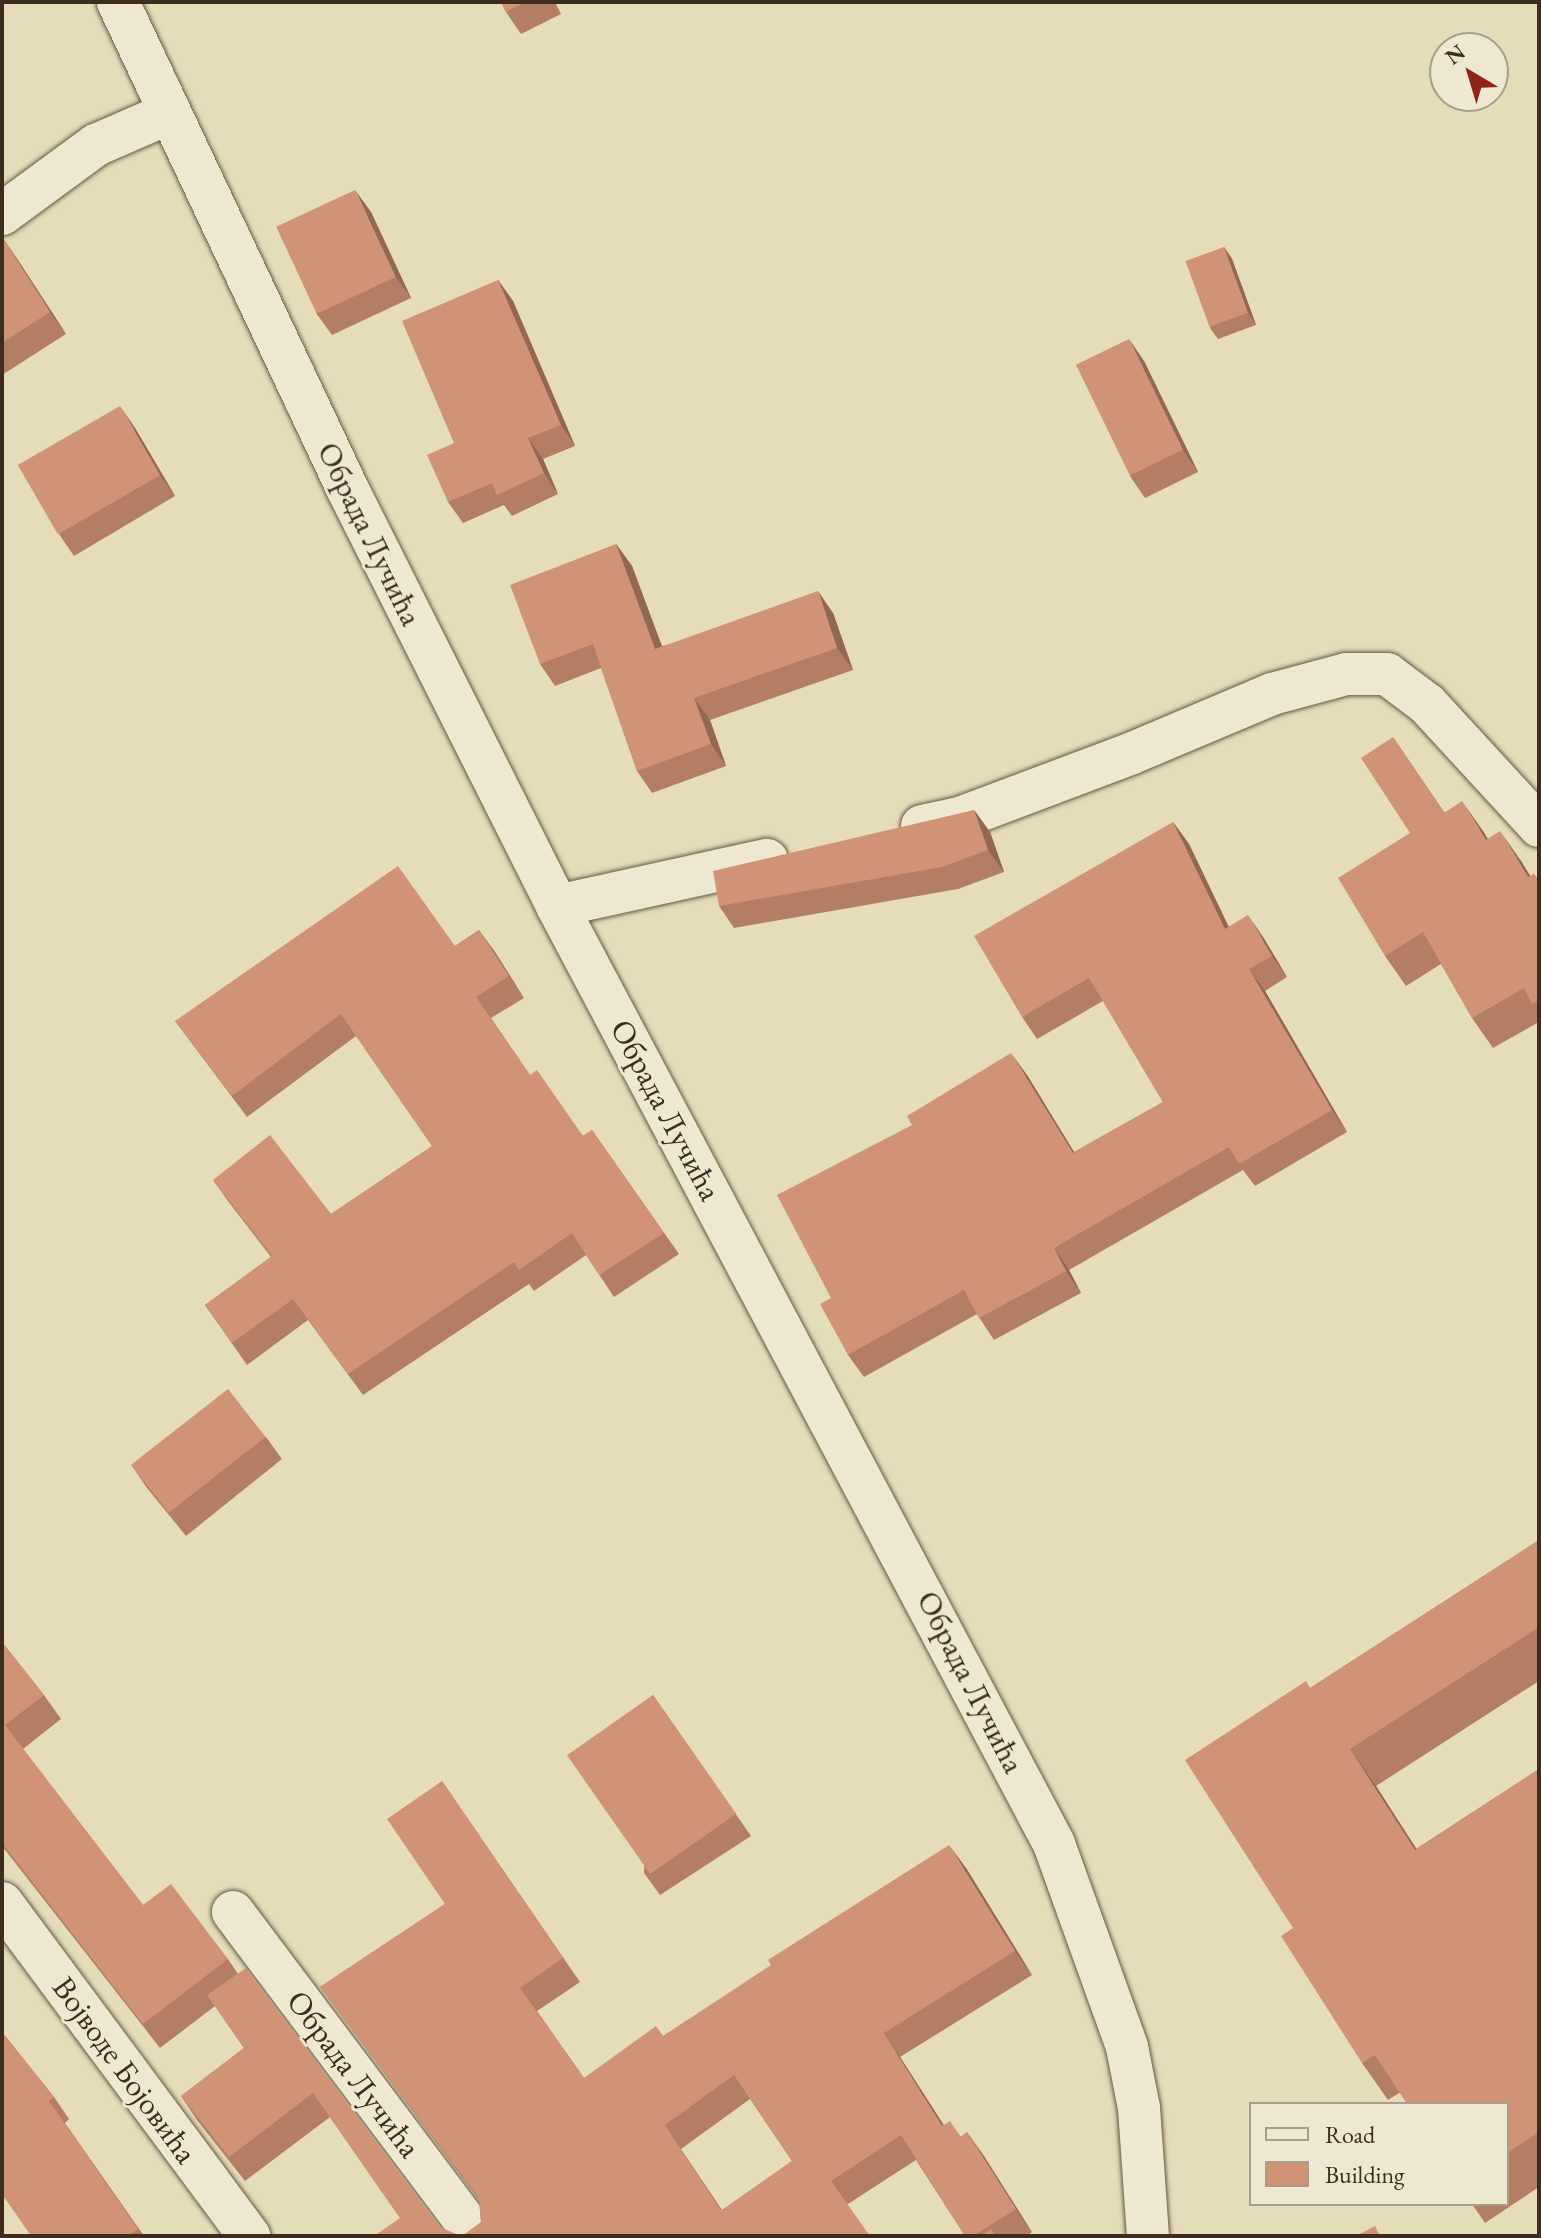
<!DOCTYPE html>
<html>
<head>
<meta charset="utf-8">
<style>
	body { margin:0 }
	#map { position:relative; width:1541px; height:2238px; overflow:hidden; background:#e5dcba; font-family:"EB Garamond",serif }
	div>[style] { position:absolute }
	.roads { filter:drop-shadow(0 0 2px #685845) drop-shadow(0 0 2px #685845) }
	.street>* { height:42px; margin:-21px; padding:0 21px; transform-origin:21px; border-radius:21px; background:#eee8d2 }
	.wall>* { inset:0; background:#b47e65 }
	.shaded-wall>* { inset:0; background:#926753 }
	.building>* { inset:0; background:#d19376; transform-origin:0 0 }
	span { translate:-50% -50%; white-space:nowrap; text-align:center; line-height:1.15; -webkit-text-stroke:6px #eee8d2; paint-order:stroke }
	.street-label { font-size:32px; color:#3e2c1e }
	.frame { position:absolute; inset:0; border:4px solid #3e2c1e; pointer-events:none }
	.legend { position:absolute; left:1249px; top:2102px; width:260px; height:104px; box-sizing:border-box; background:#eee8d2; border:2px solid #a89d8a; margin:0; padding:10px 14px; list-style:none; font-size:24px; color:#3e2c1e }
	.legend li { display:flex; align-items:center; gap:16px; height:40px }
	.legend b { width:40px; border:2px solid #a89d8a }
	.north { position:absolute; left:1429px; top:32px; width:80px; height:80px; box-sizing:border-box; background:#eee8d2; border:2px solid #a89d8a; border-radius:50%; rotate:322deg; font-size:22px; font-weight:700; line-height:32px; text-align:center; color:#3e2c1e }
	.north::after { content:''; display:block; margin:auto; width:28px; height:36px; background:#8f2418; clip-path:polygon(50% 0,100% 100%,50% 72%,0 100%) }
</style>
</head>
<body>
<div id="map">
	<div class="roads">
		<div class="street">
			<div style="left:118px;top:2px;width:539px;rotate:64.76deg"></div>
			<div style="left:348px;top:490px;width:466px;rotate:63.3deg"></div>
			<div style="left:557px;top:906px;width:1062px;rotate:62.08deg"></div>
			<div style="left:1054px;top:1844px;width:216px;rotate:70.2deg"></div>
			<div style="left:1127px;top:2047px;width:62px;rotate:78.9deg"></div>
			<div style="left:1139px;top:2108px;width:128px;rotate:86deg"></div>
			<div style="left:2px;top:214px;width:117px;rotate:-36.3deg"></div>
			<div style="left:96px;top:145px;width:77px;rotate:-23.6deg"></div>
			<div style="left:922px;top:826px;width:39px;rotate:-12deg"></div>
			<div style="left:960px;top:818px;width:182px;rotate:-20.6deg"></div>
			<div style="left:1130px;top:754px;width:154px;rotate:-22.9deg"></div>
			<div style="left:1272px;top:694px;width:77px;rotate:-15.1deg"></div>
			<div style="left:1346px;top:674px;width:41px"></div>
			<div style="left:1387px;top:674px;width:50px;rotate:36.9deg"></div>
			<div style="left:1427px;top:704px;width:166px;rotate:47.4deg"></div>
			<div style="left:557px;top:906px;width:215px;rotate:-12.4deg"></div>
			<div style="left:2px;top:1903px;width:415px;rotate:53.4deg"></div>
			<div style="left:233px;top:1912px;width:405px;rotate:53.1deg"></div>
		</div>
	</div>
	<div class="wall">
		<div style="clip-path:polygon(501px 2px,555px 2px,561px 14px,521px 34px,506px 12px)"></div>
		<div style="clip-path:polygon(371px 212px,411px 298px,332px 335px,316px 313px)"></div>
		<div style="clip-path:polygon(3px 238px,66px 334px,2px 375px,2px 239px)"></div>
		<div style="clip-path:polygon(1224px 247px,1232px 259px,1256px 325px,1218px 339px,1210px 328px)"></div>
		<div style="clip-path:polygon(498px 280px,513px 301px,575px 446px,543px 459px,558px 494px,512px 516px,504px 505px,463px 523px,448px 502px,454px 443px)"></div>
		<div style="clip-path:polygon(1144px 361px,1198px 472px,1145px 498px,1130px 476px)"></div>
		<div style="clip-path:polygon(135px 428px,175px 496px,74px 556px,59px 534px)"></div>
		<div style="clip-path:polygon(616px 544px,632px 566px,662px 646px,833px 613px,853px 670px,710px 720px,726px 766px,652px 793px,637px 771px,601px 668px,555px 686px,540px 664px)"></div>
		<div style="clip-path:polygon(1393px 737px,1444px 812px,1483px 831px,1487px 839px,1521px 861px,1530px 876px,1534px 874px,1539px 881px,1539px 1022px,1493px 1048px,1472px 1018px,1441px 964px,1406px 986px,1385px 956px,1410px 833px)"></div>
		<div style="clip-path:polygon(974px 810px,990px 832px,1004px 872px,958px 889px,734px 928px,719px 906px)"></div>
		<div style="clip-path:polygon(1173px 822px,1189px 844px,1229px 927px,1263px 937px,1287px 977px,1265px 991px,1347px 1132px,1255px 1186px,1243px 1170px,1069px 1270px,1081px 1293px,994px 1340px,977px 1314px,864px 1377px,848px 1355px,831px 1298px,1027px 1075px,1074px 1152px,1163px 1102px,1103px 1001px,1037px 1039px,1022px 1017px)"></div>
		<div style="clip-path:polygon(479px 930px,524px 998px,491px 1018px,530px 1075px,583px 1136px,592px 1130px,679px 1254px,614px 1297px,586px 1255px,534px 1291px,529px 1284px,363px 1395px,308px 1320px,247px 1365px,205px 1305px,271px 1257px,228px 1201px,213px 1180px,331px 1214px,432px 1146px,356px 1036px,247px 1117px,175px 1021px,455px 946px)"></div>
		<div style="clip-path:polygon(266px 1437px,282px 1459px,186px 1536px,147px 1488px,132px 1466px)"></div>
		<div style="clip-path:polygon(1539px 1540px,1539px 1681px,1376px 1786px,1416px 1849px,1539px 1769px,1539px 2187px,1485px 2223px,1472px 2204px,1507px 2204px,1507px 2104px,1399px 2093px,1388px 2100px,1362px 2063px,1310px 1688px)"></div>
		<div style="clip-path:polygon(2px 1642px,44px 1695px,61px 1719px,23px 1749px,143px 1905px,228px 1959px,400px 2218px,330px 2117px,245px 2181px,197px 2120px,181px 2096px,244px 2048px,215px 2006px,160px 2048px,2px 1846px)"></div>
		<div style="clip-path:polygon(653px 1695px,751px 1836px,660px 1895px,644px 1873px)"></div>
		<div style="clip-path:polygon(evenodd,442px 1781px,580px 1982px,537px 2011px,584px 2078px,663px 2036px,966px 1868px,1032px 1975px,900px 2057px,944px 2125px,961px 2137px,967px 2132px,1032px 2232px,1027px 2236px,965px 2236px,916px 2160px,848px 2204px,481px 2222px,479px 2200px,320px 1987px,445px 1904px,442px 1781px,750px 2099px,792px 2161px,722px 2210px,681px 2149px,750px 2099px)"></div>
		<div style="clip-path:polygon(2px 2032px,54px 2097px,69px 2119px,65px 2123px,144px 2236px,31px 2236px)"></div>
	</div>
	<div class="shaded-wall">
		<div style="clip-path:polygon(355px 190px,371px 212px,411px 298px,396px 277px)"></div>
		<div style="clip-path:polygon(3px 238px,18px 260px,66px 334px,50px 312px)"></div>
		<div style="clip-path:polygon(1224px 247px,1232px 259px,1256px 325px,1248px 313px)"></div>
		<div style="clip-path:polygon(498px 280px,513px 301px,575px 446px,561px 425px)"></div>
		<div style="clip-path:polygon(1129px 339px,1144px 361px,1198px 472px,1183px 450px)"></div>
		<div style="clip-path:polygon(120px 406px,135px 428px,175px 496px,160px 475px)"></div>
		<div style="clip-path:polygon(528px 438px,543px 459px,558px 494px,544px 473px)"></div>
		<div style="clip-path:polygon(616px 544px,632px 566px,671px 671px,655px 649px)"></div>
		<div style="clip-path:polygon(818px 591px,833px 613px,853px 670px,837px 648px)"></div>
		<div style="clip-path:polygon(694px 698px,710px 720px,726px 766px,711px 744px)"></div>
		<div style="clip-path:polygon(1462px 801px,1483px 831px,1507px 870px,1486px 840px)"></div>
		<div style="clip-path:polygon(974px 810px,990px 832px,1004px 872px,988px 850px)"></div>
		<div style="clip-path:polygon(1173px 822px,1189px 844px,1240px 951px,1225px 929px)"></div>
		<div style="clip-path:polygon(1500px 831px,1521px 861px,1539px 890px,1528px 877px)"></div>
		<div style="clip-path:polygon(1248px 915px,1263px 937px,1287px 977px,1272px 956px)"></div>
		<div style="clip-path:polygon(479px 930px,495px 952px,524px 998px,509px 976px)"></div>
		<div style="clip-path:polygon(1249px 969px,1265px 991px,1347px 1132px,1332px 1110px)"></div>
		<div style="clip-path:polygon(1011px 1053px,1027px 1075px,1088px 1175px,1073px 1153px)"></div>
		<div style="clip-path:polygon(1054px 1248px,1069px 1270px,1081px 1293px,1066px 1271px)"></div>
		<div style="clip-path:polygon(1350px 1749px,1376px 1786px,1441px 1887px,1415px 1850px)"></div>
		<div style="clip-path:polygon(949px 1845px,966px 1868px,1032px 1975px,1015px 1951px)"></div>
		<div style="clip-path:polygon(884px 2033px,900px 2057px,959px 2150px,942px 2126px)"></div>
		<div style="clip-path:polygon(967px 2132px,984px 2156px,1032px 2232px,1016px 2209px)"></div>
	</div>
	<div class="building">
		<div style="clip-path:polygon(501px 2px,525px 2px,506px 12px)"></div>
		<div style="left:355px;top:190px;width:96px;height:87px;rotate:65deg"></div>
		<div style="clip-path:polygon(3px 238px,50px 312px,2px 343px,2px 239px)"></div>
		<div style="left:1224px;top:247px;width:70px;height:41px;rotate:70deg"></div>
		<div style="clip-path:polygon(498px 280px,561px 425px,528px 438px,544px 473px,497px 495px,492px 483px,448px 502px,427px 455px,454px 443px,402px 321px)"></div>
		<div style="left:1129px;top:339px;width:123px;height:59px;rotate:64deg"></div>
		<div style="left:120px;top:406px;width:80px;height:118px;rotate:60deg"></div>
		<div style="clip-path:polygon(616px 544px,655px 649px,818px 591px,837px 648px,694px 698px,711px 744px,637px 771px,593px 644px,540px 664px,510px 585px)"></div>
		<div style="clip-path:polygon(1393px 737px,1444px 813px,1462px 801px,1486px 840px,1500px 831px,1528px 877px,1534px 874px,1539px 883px,1539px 1000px,1532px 1004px,1524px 988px,1472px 1018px,1423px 932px,1385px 956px,1338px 878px,1410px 833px,1361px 758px)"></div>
		<div style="clip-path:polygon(974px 810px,988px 850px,942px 867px,719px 906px,713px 871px)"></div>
		<div style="clip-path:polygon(1173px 822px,1225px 929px,1248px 915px,1272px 956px,1249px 969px,1332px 1110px,1239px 1164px,1229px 1147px,1054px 1248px,1066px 1271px,979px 1318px,964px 1290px,848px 1355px,820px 1304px,831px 1298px,777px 1195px,912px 1125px,907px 1116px,1011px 1053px,1073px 1153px,1163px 1102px,1089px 978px,1022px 1017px,974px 936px)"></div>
		<div style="clip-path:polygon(398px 866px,455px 946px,479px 930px,509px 976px,476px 997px,530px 1075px,537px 1070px,583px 1136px,592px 1130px,664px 1233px,599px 1275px,572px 1233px,519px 1270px,514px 1262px,348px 1374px,293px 1299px,232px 1343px,205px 1305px,272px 1256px,213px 1180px,270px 1135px,331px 1214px,432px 1146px,341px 1014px,232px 1096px,175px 1021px)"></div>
		<div style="left:228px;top:1389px;width:61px;height:123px;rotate:52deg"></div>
		<div style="clip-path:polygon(1539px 1540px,1539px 1627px,1350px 1749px,1415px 1850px,1539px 1769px,1539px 2132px,1507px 2153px,1507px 2104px,1407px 2104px,1375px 2055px,1362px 2063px,1281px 1936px,1293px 1928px,1185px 1760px,1306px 1681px,1310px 1688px)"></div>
		<div style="clip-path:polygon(2px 1642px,44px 1695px,5px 1725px,143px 1905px,171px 1884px,228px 1959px,143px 2024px,2px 1843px)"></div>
		<div style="left:653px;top:1695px;width:145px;height:105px;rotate:55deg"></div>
		<div style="clip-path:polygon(evenodd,442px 1781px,563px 1958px,520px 1988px,584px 2078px,656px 2026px,663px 2036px,771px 1965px,768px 1960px,949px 1845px,1015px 1951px,884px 2033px,942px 2126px,950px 2121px,961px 2137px,967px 2132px,1016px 2209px,973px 2236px,965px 2236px,901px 2135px,831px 2181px,870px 2236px,462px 2236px,481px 2222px,479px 2198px,320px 1987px,445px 1904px,387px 1819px,442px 1781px,734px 2075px,792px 2161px,721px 2211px,665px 2125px,734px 2075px)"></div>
		<div style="clip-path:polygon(246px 1968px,440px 2227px,461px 2236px,374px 2236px,400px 2218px,313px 2093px,229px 2157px,181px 2096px,244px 2048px,207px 1995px)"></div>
		<div style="clip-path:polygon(2px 2032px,54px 2097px,49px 2101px,138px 2229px,128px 2236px,31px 2236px,2px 2194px)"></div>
		<div style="clip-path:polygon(1375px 2226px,1380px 2236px,1356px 2236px)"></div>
		<div style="clip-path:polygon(991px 2229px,996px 2236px,981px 2236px)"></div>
	</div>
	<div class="street-label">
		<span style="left:370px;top:534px;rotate:64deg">Обрада Лучића</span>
		<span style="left:666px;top:1110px;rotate:62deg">Обрада Лучића</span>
		<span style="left:971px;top:1682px;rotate:63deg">Обрада Лучића</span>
		<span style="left:125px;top:2070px;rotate:54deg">Војводе Бојовића</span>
		<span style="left:354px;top:2074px;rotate:53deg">Обрада Лучића</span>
	</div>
	<div class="frame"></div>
	<ul class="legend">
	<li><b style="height:10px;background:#eee8d2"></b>Road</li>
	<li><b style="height:22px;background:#d19376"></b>Building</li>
	</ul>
	<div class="north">N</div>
</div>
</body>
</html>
